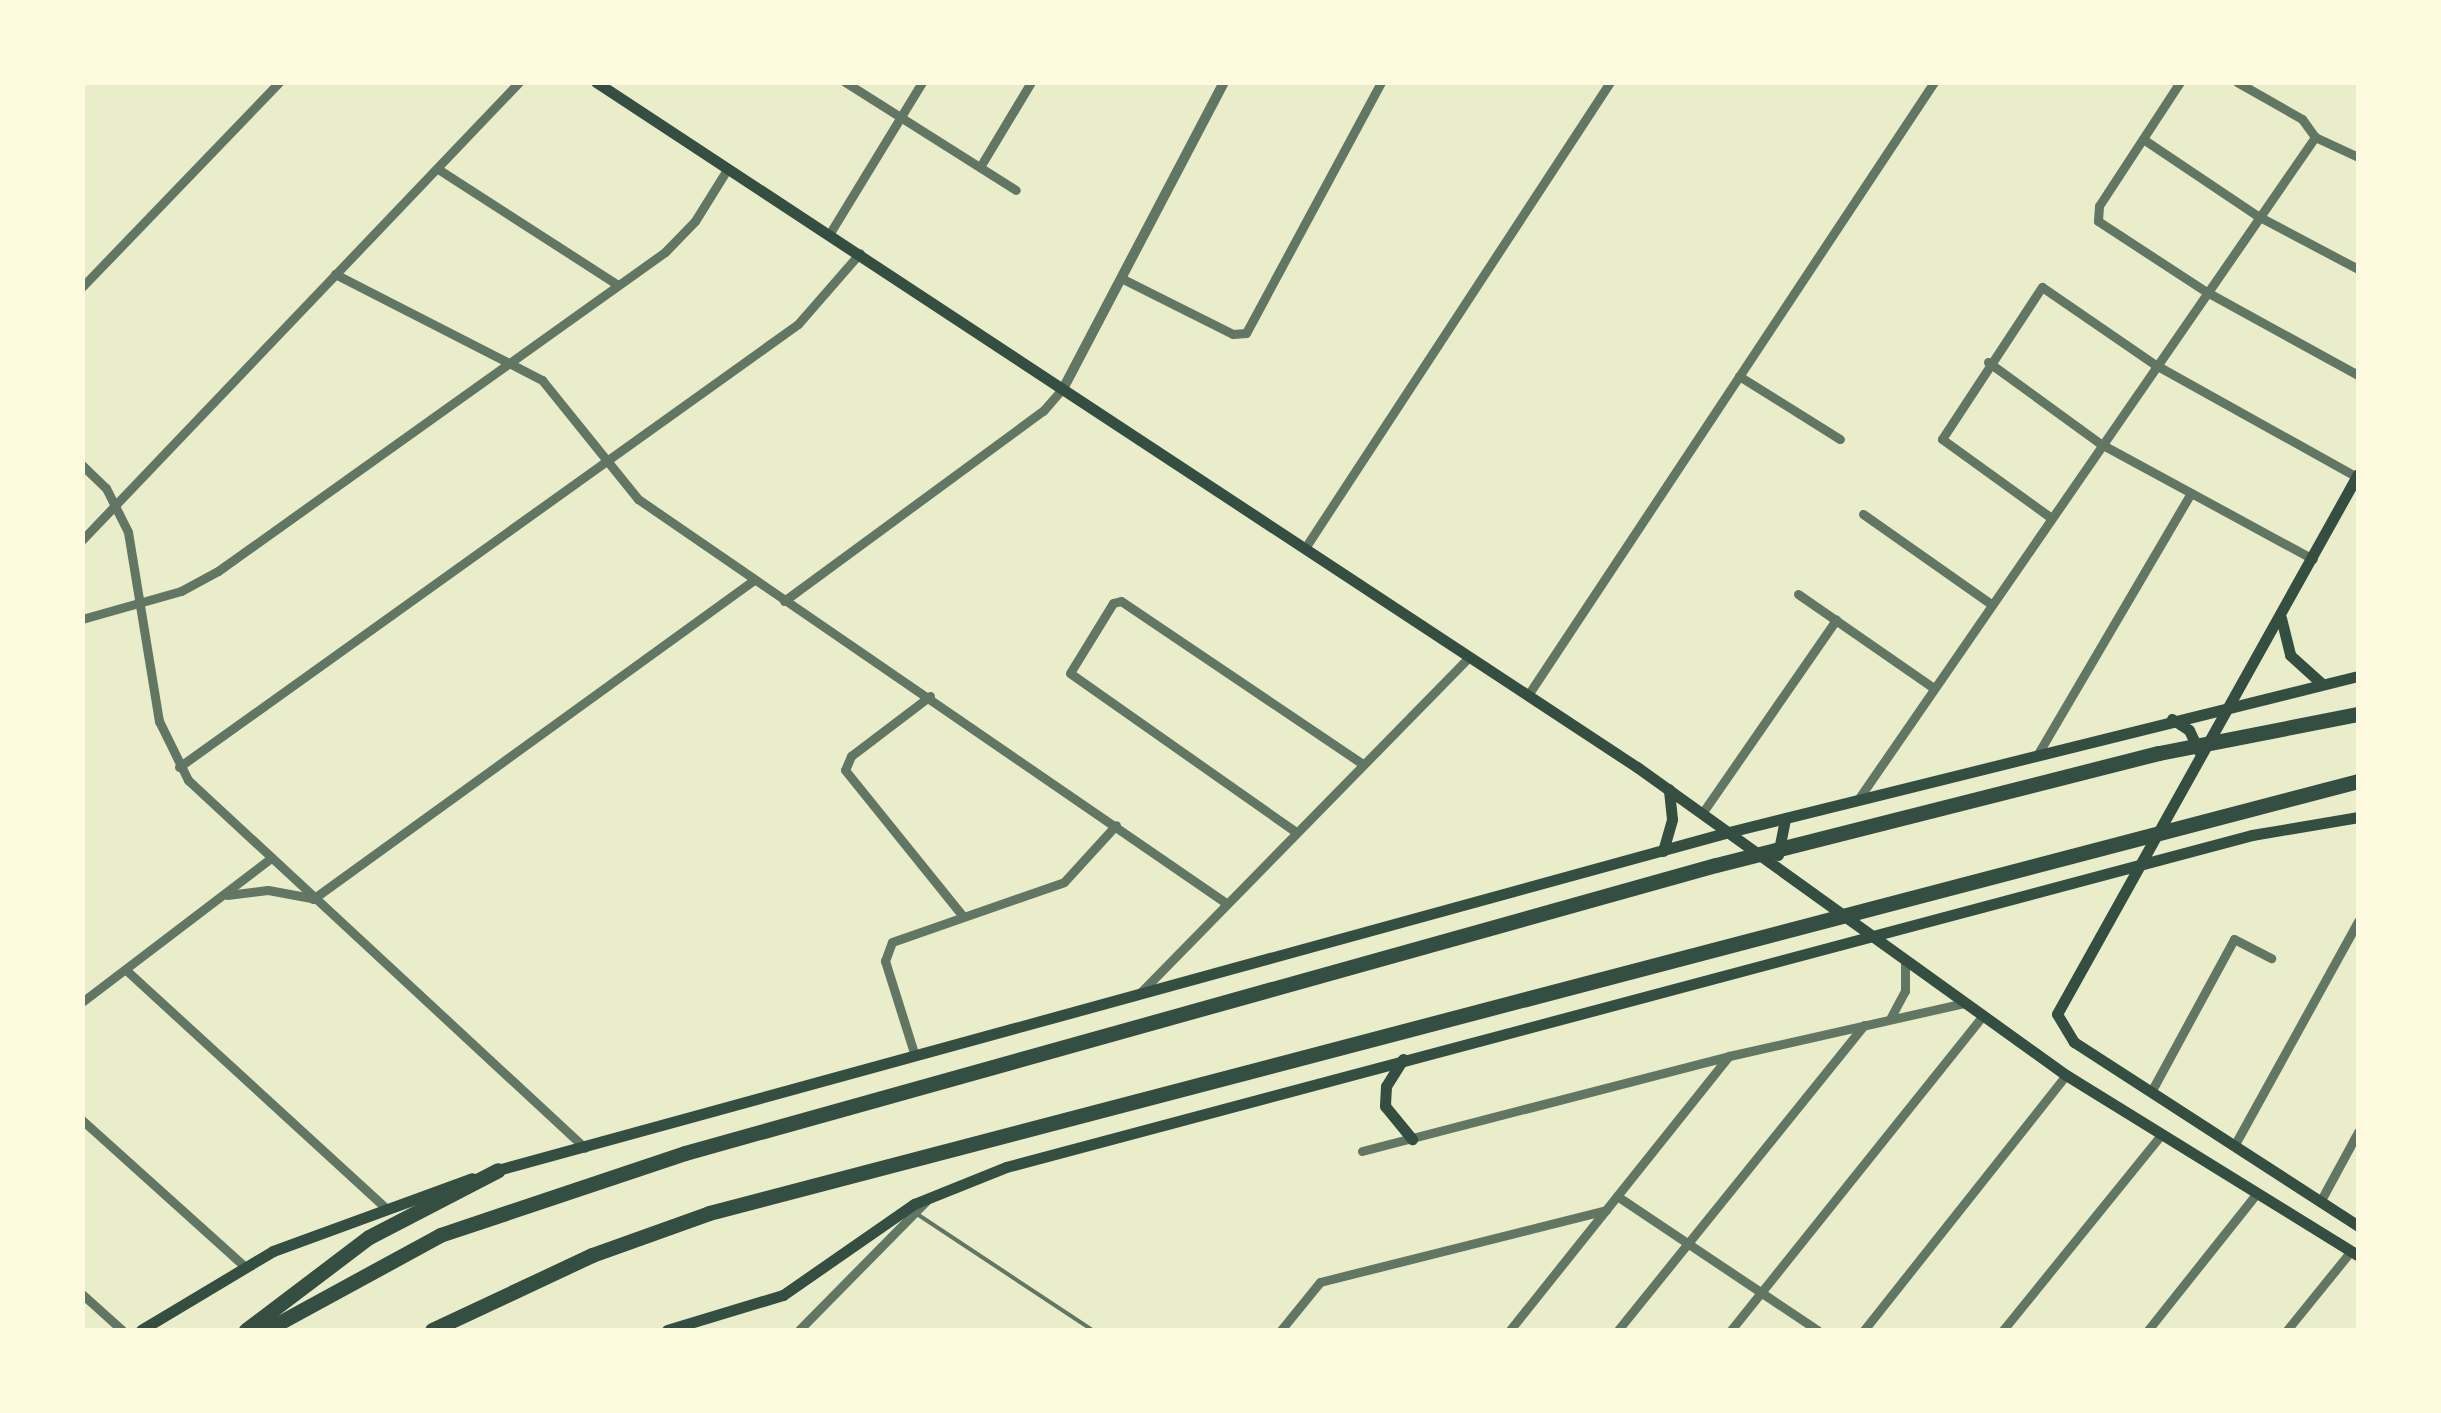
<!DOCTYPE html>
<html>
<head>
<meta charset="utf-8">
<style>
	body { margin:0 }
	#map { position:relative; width:2441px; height:1413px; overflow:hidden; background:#e9edc9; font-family:"Roboto Condensed",sans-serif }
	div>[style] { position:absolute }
	.service>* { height:4px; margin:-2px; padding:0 2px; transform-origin:2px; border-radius:2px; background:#617663 }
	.minor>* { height:9px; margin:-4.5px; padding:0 4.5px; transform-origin:4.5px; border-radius:4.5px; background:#617663 }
	.tertiary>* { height:10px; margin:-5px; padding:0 5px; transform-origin:5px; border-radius:5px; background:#617663 }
	.secondary>* { height:11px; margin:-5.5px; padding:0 5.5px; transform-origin:5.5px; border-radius:5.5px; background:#344e41 }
	.motorway>* { height:15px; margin:-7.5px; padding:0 7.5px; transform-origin:7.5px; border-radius:7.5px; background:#344e41 }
	span { translate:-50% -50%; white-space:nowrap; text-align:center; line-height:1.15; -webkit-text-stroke:8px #fefae0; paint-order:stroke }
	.frame { position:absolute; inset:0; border:85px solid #fefae0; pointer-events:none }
</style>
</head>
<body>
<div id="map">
	<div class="service">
		<div style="left:917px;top:1214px;width:210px;rotate:33.5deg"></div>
	</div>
	<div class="minor">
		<div style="left:845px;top:82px;width:202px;rotate:32.3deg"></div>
		<div style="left:2180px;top:82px;width:148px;rotate:123.2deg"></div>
		<div style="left:2099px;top:206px;width:15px;rotate:94deg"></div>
		<div style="left:2098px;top:221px;width:128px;rotate:33.2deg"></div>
		<div style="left:2205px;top:291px;width:175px;rotate:28.8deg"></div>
		<div style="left:2237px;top:82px;width:75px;rotate:29.6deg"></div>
		<div style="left:2302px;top:119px;width:22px;rotate:54deg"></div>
		<div style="left:2315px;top:137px;width:47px;rotate:24.9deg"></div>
		<div style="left:2143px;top:139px;width:136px;rotate:33.9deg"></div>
		<div style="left:2256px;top:215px;width:115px;rotate:27.9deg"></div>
		<div style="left:980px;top:167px;width:99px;rotate:-59deg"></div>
		<div style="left:438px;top:169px;width:214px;rotate:32.8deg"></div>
		<div style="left:830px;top:233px;width:177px;rotate:-58.6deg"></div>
		<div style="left:335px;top:274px;width:233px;rotate:27.1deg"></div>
		<div style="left:542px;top:380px;width:153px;rotate:51.1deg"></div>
		<div style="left:638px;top:499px;width:713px;rotate:34.49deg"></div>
		<div style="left:1121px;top:278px;width:125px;rotate:26.6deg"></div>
		<div style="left:1233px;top:334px;width:13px;rotate:-4deg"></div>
		<div style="left:1246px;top:333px;width:285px;rotate:-61.7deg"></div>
		<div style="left:82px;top:287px;width:284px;rotate:-46.1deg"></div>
		<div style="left:1988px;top:362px;width:140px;rotate:36deg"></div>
		<div style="left:2101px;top:444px;width:241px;rotate:28.5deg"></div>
		<div style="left:1739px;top:376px;width:119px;rotate:32deg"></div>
		<div style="left:82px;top:465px;width:33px;rotate:44deg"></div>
		<div style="left:106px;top:488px;width:49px;rotate:63.4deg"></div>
		<div style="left:128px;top:532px;width:192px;rotate:80.7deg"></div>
		<div style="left:159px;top:721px;width:66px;rotate:63.8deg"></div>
		<div style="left:188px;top:780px;width:541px;rotate:42.83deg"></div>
		<div style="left:1863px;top:514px;width:156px;rotate:35.1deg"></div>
		<div style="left:2050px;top:517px;width:133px;rotate:-144.2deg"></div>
		<div style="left:1942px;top:439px;width:182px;rotate:-56.7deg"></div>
		<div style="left:2042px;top:287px;width:136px;rotate:34.5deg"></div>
		<div style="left:2154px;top:364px;width:232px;rotate:29.1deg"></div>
		<div style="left:82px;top:540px;width:633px;rotate:-46.34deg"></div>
		<div style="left:1305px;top:548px;width:557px;rotate:-56.79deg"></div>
		<div style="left:1798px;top:594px;width:165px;rotate:34.7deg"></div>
		<div style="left:784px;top:601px;width:321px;rotate:-36.3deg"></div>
		<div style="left:1043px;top:411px;width:32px;rotate:-49deg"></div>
		<div style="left:82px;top:619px;width:103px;rotate:-15.8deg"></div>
		<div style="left:181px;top:591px;width:42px;rotate:-28.4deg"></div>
		<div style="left:218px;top:571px;width:549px;rotate:-35.51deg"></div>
		<div style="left:665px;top:252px;width:43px;rotate:-45.9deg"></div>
		<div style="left:695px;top:221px;width:62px;rotate:-58.1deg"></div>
		<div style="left:1528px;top:695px;width:735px;rotate:-56.48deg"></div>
		<div style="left:930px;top:696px;width:99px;rotate:142.8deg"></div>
		<div style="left:851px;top:756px;width:15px;rotate:113deg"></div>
		<div style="left:845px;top:770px;width:188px;rotate:51.1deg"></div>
		<div style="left:2039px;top:752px;width:300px;rotate:-59.6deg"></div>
		<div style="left:179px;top:767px;width:761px;rotate:-35.59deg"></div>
		<div style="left:798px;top:324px;width:94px;rotate:-48.9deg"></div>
		<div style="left:1857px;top:801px;width:807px;rotate:-55.4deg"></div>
		<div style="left:1703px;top:812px;width:234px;rotate:-55.3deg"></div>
		<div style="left:1296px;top:832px;width:276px;rotate:-144.9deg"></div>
		<div style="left:1070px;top:673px;width:82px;rotate:-58.4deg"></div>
		<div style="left:1113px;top:603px;width:8px;rotate:-14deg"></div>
		<div style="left:1121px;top:601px;width:292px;rotate:34deg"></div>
		<div style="left:227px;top:895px;width:41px;rotate:-7deg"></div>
		<div style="left:268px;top:890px;width:44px;rotate:10.5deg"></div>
		<div style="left:313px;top:899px;width:544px;rotate:-35.88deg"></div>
		<div style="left:126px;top:970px;width:351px;rotate:42.5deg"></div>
		<div style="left:1142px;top:991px;width:467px;rotate:-45.6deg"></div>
		<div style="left:82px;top:1002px;width:236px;rotate:-37.3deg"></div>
		<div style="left:1891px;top:1017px;width:30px;rotate:-62deg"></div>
		<div style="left:1905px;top:991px;width:31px;rotate:-90deg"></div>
		<div style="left:915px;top:1056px;width:100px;rotate:-107.5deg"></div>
		<div style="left:885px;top:961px;width:20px;rotate:-70deg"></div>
		<div style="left:892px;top:942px;width:182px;rotate:-19.2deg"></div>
		<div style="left:1064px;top:882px;width:77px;rotate:-47.6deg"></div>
		<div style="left:2151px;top:1092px;width:174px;rotate:-61.5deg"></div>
		<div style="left:2234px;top:939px;width:42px;rotate:27.2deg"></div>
		<div style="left:82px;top:1120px;width:218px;rotate:42deg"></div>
		<div style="left:2234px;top:1146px;width:257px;rotate:-61.1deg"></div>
		<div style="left:1362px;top:1151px;width:379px;rotate:-14.5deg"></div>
		<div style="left:1729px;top:1056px;width:242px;rotate:-12.7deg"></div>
		<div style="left:1617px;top:1196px;width:241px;rotate:33.8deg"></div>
		<div style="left:2320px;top:1202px;width:80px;rotate:-61.5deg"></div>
		<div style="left:82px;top:1294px;width:54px;rotate:42deg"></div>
		<div style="left:799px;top:1330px;width:182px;rotate:-45.4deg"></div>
		<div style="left:1281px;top:1330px;width:62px;rotate:-50.9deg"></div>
		<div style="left:1320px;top:1282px;width:295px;rotate:-14.1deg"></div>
		<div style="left:1510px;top:1330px;width:351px;rotate:-51.4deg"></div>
		<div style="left:1618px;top:1330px;width:392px;rotate:-51.1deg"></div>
		<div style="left:1731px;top:1330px;width:403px;rotate:-51.3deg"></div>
		<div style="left:1864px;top:1330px;width:325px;rotate:-51.6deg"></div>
		<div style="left:2003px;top:1330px;width:250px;rotate:-51deg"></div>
		<div style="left:2148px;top:1330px;width:174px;rotate:-51.5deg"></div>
		<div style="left:2287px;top:1330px;width:102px;rotate:-51deg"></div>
	</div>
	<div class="tertiary">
		<div style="left:1064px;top:387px;width:344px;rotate:-62.3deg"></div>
	</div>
	<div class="secondary">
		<div style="left:596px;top:82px;width:1246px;rotate:33.35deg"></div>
		<div style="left:1637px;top:767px;width:528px;rotate:35.68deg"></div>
		<div style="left:2066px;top:1075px;width:343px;rotate:31.7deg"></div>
		<div style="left:2358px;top:474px;width:618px;rotate:119.14deg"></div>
		<div style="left:2057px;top:1014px;width:33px;rotate:59deg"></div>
		<div style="left:2074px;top:1042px;width:338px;rotate:32.9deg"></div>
		<div style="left:2281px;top:618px;width:38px;rotate:76deg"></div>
		<div style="left:2290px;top:655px;width:42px;rotate:42.1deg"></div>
		<div style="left:2172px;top:719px;width:20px;rotate:33deg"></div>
		<div style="left:2189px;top:730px;width:23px;rotate:65deg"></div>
		<div style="left:1663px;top:851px;width:33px;rotate:-74deg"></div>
		<div style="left:1672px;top:819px;width:30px;rotate:-96deg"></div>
		<div style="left:1778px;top:855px;width:37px;rotate:-79deg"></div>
		<div style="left:1403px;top:1059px;width:32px;rotate:122deg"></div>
		<div style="left:1386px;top:1086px;width:20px;rotate:93deg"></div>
		<div style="left:1385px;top:1106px;width:43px;rotate:50.7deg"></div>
		<div style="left:494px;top:1171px;width:1281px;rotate:-15.35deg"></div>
		<div style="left:1729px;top:832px;width:648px;rotate:-13.93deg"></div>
		<div style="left:141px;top:1330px;width:154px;rotate:-30.9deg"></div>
		<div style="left:273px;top:1251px;width:212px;rotate:-20.1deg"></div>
		<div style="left:667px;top:1330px;width:121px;rotate:-16.8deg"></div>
		<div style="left:783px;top:1295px;width:160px;rotate:-34.8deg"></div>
		<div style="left:914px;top:1204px;width:99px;rotate:-21.9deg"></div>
		<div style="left:1006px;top:1167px;width:1289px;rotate:-14.92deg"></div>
		<div style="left:2252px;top:835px;width:108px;rotate:-9.6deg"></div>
	</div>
	<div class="motorway">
		<div style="left:246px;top:1330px;width:154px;rotate:-37.1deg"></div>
		<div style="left:369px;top:1237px;width:145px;rotate:-27.4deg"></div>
		<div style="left:266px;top:1330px;width:198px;rotate:-28.6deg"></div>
		<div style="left:440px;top:1235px;width:258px;rotate:-18.5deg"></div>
		<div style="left:685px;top:1153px;width:1070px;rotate:-15.61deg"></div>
		<div style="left:1716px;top:865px;width:457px;rotate:-14.2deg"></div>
		<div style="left:2159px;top:753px;width:203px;rotate:-11.1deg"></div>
		<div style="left:432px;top:1330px;width:177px;rotate:-25.1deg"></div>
		<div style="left:592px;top:1255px;width:124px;rotate:-19.7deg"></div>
		<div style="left:709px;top:1213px;width:1705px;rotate:-14.68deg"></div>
	</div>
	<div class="frame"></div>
</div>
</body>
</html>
